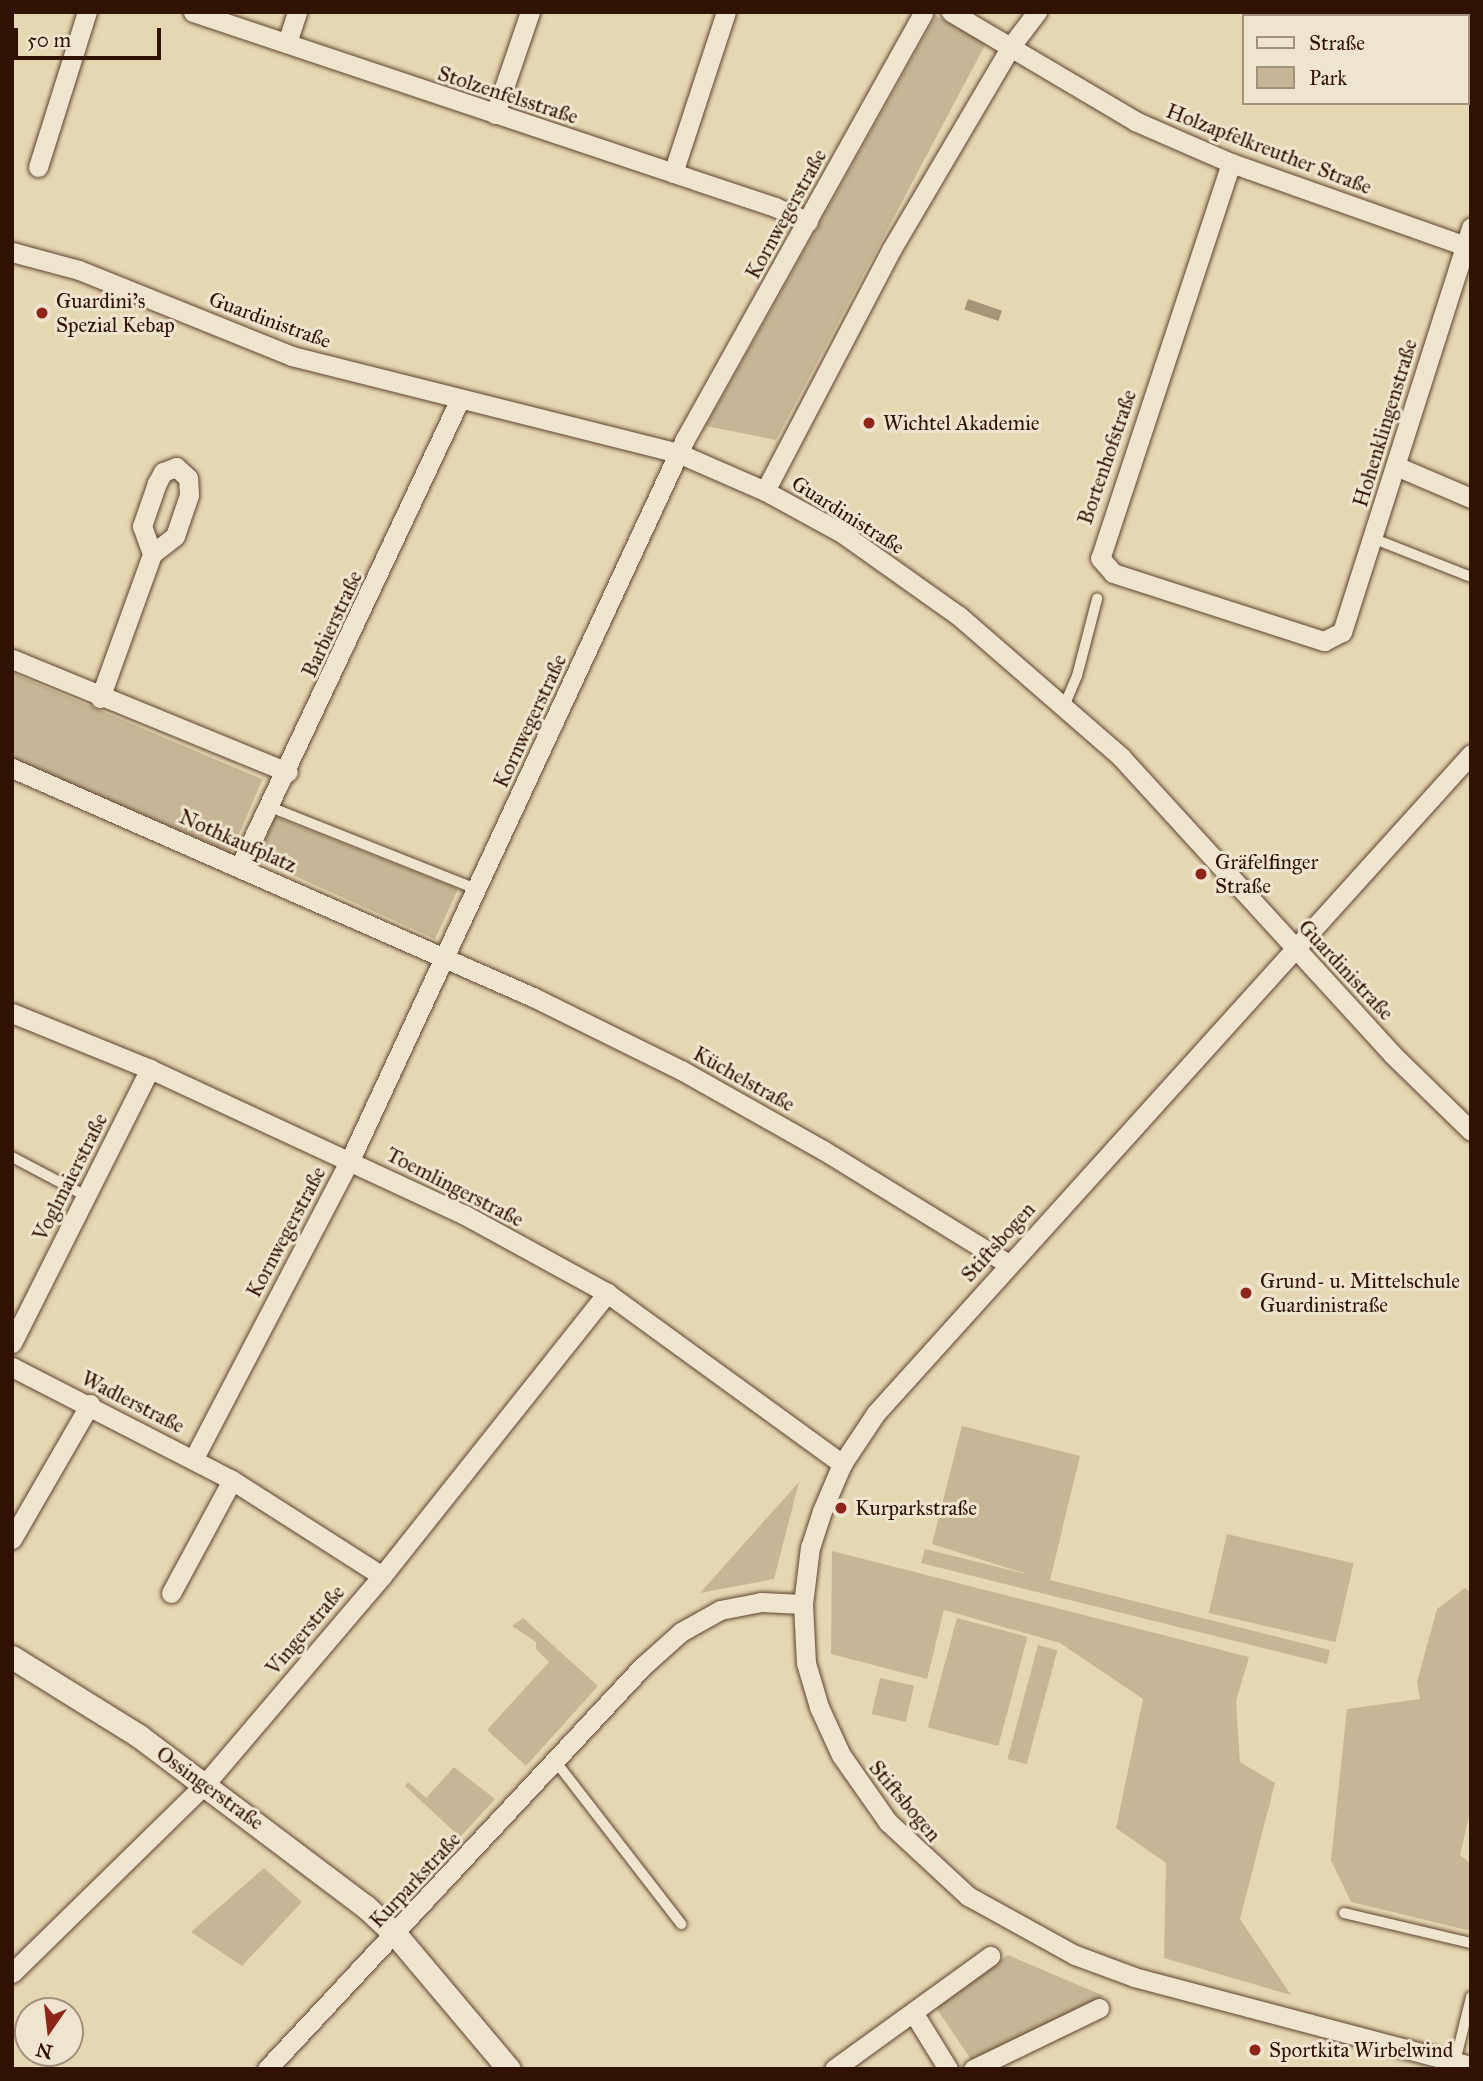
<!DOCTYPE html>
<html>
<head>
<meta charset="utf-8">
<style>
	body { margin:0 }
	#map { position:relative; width:1483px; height:2081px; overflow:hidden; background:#e6d7b3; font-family:"IM FELL Great Primer",serif }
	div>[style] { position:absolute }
	.green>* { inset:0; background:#c7b695; transform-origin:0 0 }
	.water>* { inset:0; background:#a89477; transform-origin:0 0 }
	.roads { filter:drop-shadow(0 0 2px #5e432e) drop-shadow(0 0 2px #5e432e) }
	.service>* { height:10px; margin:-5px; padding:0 5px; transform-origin:5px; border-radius:5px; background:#efe5ce }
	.minor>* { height:19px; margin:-9.5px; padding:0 9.5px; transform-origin:9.5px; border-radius:9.5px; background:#efe5ce }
	.tertiary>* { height:23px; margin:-11.5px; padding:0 11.5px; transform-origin:11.5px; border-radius:11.5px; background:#efe5ce }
	.dots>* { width:19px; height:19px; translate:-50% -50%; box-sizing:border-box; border:4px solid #efe5ce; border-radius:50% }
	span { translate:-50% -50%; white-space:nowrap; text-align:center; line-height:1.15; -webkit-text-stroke:6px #efe5ce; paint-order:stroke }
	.street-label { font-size:21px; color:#301202 }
	.poi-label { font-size:21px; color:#301202 }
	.left { translate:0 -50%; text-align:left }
	.frame { position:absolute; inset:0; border:14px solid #301202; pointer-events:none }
	.legend { position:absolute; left:1242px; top:14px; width:228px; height:91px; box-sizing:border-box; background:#efe5ce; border:2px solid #a3917c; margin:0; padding:9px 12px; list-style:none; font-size:21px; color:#301202 }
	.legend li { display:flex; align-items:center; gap:14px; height:35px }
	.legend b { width:35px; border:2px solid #a3917c }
	.north { position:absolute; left:14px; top:1997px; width:70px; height:70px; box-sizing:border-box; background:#efe5ce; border:2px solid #a3917c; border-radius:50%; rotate:194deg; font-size:19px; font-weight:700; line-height:28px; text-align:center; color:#301202 }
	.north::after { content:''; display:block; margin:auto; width:24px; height:32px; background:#8f2418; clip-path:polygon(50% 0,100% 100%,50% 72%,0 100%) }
	.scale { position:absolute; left:14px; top:28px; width:147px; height:32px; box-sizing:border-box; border:4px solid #301202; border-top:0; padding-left:9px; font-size:21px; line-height:24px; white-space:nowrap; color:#301202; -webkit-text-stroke:5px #efe5ce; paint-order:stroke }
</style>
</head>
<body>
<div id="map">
	<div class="green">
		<div style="clip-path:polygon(936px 16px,986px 43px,776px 440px,706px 426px)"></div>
		<div style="left:12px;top:673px;width:272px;height:81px;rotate:23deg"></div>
		<div style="clip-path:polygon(275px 817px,458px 889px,435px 939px,257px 859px)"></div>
		<div style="clip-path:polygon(962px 1426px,1080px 1456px,1050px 1580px,1330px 1650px,1327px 1664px,921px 1563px,925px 1549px,1030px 1575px,932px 1544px)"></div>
		<div style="clip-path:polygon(799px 1482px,774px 1579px,700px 1593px)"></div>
		<div style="left:1227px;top:1534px;width:130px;height:81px;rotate:13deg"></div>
		<div style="clip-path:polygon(832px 1551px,1249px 1657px,1236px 1701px,1240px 1762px,1275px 1783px,1240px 1919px,1291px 1995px,1164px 1958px,1166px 1863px,1116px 1828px,1143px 1699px,1060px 1643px,944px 1610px,927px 1679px,831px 1654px)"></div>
		<div style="clip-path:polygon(1465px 1588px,1471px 1592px,1471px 1808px,1460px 1855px,1471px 1864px,1471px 1931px,1351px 1902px,1331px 1860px,1347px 1709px,1420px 1699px,1417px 1682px,1437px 1609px)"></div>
		<div style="clip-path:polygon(523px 1618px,598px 1686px,526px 1766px,487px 1730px,549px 1662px,536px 1649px,536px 1642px,512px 1626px)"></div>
		<div style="left:957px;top:1618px;width:73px;height:113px;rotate:15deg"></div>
		<div style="left:1038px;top:1645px;width:20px;height:118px;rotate:15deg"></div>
		<div style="left:880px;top:1678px;width:35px;height:37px;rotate:13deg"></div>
		<div style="clip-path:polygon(454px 1767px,495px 1799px,460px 1837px,405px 1786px,408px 1782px,426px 1798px)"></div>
		<div style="clip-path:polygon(264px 1868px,302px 1902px,242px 1966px,191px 1932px)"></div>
		<div style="clip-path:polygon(1008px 1955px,1104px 1996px,974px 2064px,935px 2006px)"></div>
	</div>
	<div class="water">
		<div style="left:968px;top:299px;width:36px;height:11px;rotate:19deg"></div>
	</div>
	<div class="roads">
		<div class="service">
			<div style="left:1372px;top:538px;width:106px;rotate:21.5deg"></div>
			<div style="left:1065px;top:704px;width:30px;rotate:-67deg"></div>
			<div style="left:1077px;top:676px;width:80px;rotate:-75.4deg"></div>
			<div style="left:270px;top:807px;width:222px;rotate:21.7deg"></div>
			<div style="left:12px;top:1157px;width:84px;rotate:27.8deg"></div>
			<div style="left:556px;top:1762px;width:205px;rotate:52.3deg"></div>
			<div style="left:1344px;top:1913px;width:130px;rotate:13.3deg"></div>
			<div style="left:1455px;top:2062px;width:67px;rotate:-76.2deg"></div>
		</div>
		<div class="minor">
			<div style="left:193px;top:12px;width:614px;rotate:18.52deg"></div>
			<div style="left:775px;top:207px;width:36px;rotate:24deg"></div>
			<div style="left:951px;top:12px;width:214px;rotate:30.6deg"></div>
			<div style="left:1135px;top:121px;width:105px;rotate:23.6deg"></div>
			<div style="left:1231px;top:163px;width:255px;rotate:19.5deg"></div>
			<div style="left:287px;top:43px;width:33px;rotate:-72deg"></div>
			<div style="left:495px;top:114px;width:108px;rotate:-71.1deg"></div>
			<div style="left:1231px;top:163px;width:416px;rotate:108.3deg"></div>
			<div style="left:1100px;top:558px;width:20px;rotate:49deg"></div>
			<div style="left:1113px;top:573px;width:222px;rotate:17.9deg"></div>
			<div style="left:1324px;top:641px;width:20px;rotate:-27deg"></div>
			<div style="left:1342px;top:632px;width:425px;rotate:-72.3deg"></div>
			<div style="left:38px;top:167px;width:163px;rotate:-72.5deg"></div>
			<div style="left:673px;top:173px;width:169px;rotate:-71.8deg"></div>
			<div style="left:12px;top:252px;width:69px;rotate:15deg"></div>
			<div style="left:79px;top:270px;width:230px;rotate:22deg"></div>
			<div style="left:292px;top:356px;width:398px;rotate:14.1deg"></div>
			<div style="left:678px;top:453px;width:95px;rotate:23.6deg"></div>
			<div style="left:765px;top:491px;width:88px;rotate:28.6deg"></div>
			<div style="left:842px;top:533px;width:143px;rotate:35.4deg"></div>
			<div style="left:959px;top:616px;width:215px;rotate:41deg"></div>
			<div style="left:1121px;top:757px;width:402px;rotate:47.6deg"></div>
			<div style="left:1392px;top:1054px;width:110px;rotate:44.3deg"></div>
			<div style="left:1396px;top:466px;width:82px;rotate:23.1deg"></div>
			<div style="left:765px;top:491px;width:272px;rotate:-62.4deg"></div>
			<div style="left:891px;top:250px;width:237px;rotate:-59.5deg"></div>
			<div style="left:1011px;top:46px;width:43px;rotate:-52.6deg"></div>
			<div style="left:12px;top:659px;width:298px;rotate:22.3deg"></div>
			<div style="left:100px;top:698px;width:153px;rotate:-70.1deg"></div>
			<div style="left:152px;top:554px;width:29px;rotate:-38deg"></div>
			<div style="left:175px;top:536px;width:43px;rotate:-71.1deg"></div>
			<div style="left:189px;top:495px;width:17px;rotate:-93deg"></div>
			<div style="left:188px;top:478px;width:16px;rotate:-137deg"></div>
			<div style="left:176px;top:467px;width:14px;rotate:159deg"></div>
			<div style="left:163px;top:472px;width:13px;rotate:119deg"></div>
			<div style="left:157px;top:483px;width:46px;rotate:109.2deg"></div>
			<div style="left:142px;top:526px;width:30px;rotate:70deg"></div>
			<div style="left:1471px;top:754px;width:888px;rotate:132.08deg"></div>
			<div style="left:876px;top:1413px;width:61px;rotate:123.7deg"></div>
			<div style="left:842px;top:1464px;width:51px;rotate:113.1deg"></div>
			<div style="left:822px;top:1511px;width:38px;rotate:108deg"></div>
			<div style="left:810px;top:1547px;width:57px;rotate:97deg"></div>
			<div style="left:803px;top:1604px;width:59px;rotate:87.1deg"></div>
			<div style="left:806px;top:1663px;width:46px;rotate:73.5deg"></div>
			<div style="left:819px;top:1707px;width:53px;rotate:65.4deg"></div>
			<div style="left:841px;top:1755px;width:82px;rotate:55deg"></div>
			<div style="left:888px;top:1822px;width:109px;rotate:42.8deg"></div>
			<div style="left:968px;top:1896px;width:122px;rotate:28.9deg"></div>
			<div style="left:1075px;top:1955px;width:63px;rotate:20.4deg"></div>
			<div style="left:1134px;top:1977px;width:349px;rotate:14.8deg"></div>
			<div style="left:12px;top:768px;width:569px;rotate:23.73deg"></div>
			<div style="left:533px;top:997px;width:165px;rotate:26.3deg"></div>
			<div style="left:681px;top:1070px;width:163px;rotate:29.4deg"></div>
			<div style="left:823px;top:1150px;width:217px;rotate:31.6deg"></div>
			<div style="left:240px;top:866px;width:516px;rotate:-64.78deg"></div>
			<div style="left:12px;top:1013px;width:149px;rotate:22.1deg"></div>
			<div style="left:150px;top:1069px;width:345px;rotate:24.9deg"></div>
			<div style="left:463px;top:1214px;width:164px;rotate:28.7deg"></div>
			<div style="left:607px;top:1293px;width:291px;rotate:36deg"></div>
			<div style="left:12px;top:1343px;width:307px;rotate:-63.3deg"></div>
			<div style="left:12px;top:1367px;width:247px;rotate:27.2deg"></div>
			<div style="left:232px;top:1480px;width:178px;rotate:32.6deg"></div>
			<div style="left:194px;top:1458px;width:336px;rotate:-62.4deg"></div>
			<div style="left:350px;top:1160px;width:795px;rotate:-65.08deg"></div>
			<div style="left:685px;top:439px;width:489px;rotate:-60.8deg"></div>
			<div style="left:12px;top:1539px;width:156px;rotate:-60deg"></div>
			<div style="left:171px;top:1593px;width:128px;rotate:-61.6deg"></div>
			<div style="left:12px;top:1973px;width:270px;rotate:-44.4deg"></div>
			<div style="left:205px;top:1784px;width:273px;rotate:-49.6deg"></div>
			<div style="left:382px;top:1576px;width:362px;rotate:-51.5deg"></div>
			<div style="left:913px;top:2012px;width:67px;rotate:58.4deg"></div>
			<div style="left:267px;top:2069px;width:551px;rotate:-46.99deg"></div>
			<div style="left:643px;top:1666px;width:51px;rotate:-41.8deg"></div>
			<div style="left:681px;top:1632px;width:45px;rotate:-29.4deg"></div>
			<div style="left:720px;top:1610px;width:42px;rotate:-11deg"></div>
			<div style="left:761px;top:1602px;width:42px;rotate:2.7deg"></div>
			<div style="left:834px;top:2069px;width:193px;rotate:-35.9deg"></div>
			<div style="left:973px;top:2069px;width:140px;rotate:-25.8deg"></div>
		</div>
		<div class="tertiary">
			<div style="left:12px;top:1657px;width:150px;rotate:31.9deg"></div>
			<div style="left:139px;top:1736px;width:283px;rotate:37deg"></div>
			<div style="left:365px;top:1906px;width:42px;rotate:43.1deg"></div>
			<div style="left:396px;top:1935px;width:175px;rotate:49.9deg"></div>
		</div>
	</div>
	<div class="dots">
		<div style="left:42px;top:313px;background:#8f2418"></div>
		<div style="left:869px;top:423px;background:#8f2418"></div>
		<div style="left:1201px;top:874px;background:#8f2418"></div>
		<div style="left:1246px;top:1293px;background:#8f2418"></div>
		<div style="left:841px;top:1508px;background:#8f2418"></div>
		<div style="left:1255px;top:2050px;background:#8f2418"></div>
	</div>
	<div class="street-label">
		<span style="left:508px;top:95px;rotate:18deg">Stolzenfelsstraße</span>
		<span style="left:1269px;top:149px;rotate:21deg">Holzapfelkreuther Straße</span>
		<span style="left:786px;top:214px;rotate:-61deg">Kornwegerstraße</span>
		<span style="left:270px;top:320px;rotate:20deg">Guardinistraße</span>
		<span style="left:1385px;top:423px;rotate:-73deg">Hohenklingenstraße</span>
		<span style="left:1107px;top:457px;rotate:-71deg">Bortenhofstraße</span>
		<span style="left:848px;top:515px;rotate:32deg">Guardinistraße</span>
		<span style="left:332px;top:624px;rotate:-65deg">Barbierstraße</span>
		<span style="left:530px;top:721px;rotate:-65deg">Kornwegerstraße</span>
		<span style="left:238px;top:841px;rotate:24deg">Nothkaufplatz</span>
		<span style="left:1346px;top:970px;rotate:47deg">Guardinistraße</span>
		<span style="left:744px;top:1079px;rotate:29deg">Küchelstraße</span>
		<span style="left:70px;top:1177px;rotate:-63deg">Voglmaierstraße</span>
		<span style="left:455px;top:1187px;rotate:27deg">Toemlingerstraße</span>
		<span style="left:286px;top:1232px;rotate:-62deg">Kornwegerstraße</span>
		<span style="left:998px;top:1242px;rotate:-48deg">Stiftsbogen</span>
		<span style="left:133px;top:1402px;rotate:27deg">Wadlerstraße</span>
		<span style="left:305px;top:1630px;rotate:-50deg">Vingerstraße</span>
		<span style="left:210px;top:1788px;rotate:36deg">Ossingerstraße</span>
		<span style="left:905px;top:1801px;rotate:50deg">Stiftsbogen</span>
		<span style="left:415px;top:1880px;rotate:-47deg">Kurparkstraße</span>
	</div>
	<div class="poi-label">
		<span class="left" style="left:56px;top:313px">Guardini's<br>Spezial Kebap</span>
		<span class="left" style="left:883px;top:423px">Wichtel Akademie</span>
		<span class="left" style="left:1215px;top:874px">Gräfelfinger<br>Straße</span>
		<span class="left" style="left:1260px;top:1293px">Grund- u. Mittelschule<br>Guardinistraße</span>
		<span class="left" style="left:855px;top:1508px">Kurparkstraße</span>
		<span class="left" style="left:1269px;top:2050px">Sportkita Wirbelwind</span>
	</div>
	<div class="frame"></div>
	<ul class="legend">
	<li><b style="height:9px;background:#efe5ce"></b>Straße</li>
	<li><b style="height:19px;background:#c7b695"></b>Park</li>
	</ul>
	<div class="north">N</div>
	<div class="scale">50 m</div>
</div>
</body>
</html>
